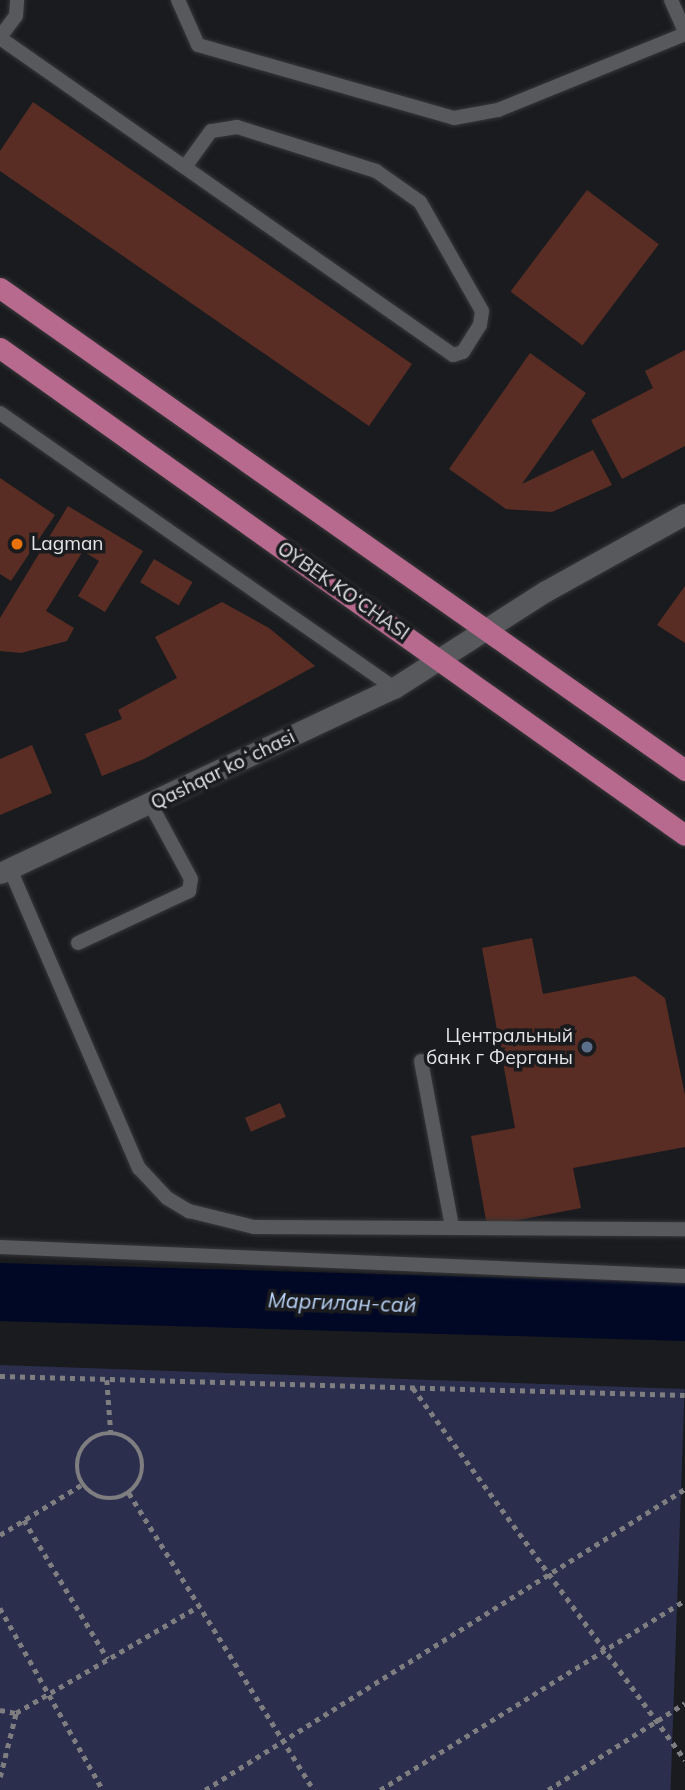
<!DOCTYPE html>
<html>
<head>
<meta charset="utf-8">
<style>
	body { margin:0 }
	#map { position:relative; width:685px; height:1790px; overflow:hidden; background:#1a1b1e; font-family:Mulish,sans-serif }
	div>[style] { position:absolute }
	.green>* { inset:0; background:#2b2f4d; transform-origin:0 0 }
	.river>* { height:58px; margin:-29px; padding:0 29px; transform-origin:29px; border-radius:29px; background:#000825 }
	.building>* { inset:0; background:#592d24; transform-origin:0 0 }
	.path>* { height:4.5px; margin-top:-2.25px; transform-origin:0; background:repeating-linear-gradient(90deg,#7e7e81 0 5px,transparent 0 10px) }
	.path>.ring { margin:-2.25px; padding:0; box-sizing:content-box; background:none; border:4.5px solid #7e7e81; border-radius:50% }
	.roads { filter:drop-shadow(0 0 2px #373739) drop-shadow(0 0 2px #373739) }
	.lane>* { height:14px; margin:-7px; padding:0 7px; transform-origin:7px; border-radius:7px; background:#58595d }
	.street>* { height:21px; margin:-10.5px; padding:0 10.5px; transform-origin:10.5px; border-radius:10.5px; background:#58595d }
	.primary>* { height:21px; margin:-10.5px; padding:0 10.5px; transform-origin:10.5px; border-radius:10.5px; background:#b7698e }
	.dots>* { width:19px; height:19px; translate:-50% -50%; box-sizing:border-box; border:4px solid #1a1b1e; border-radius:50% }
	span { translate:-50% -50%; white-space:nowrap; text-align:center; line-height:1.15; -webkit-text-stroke:7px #1a1b1e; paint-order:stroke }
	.poi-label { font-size:19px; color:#e5e5e7 }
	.left { translate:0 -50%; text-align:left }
	.right { translate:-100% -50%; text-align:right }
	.street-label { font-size:19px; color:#e5e5e7 }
	.water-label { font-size:21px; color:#bad5f9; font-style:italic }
</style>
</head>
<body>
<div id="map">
	<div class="green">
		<div style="left:0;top:1365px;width:685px;height:425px;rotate:2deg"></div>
	</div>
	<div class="river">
		<div style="left:0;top:1292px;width:685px;rotate:1.67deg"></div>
	</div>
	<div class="building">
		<div style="clip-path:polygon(33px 102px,412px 364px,369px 426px,0 171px,0 151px)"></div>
		<div style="left:587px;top:190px;width:90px;height:127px;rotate:37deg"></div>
		<div style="clip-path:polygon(685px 350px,685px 446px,622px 479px,591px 420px,653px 388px,645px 371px)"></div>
		<div style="clip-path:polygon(530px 353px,586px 393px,522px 484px,593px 450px,612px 485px,552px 512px,506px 509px,449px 469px)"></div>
		<div style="clip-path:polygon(0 478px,55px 515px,11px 581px,0 574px)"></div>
		<div style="clip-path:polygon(68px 506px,143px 551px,105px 612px,78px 596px,99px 561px,83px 551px,46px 611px,74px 628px,67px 641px,21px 653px,0 651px,0 618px)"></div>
		<div style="left:154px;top:559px;width:45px;height:27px;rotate:31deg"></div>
		<div style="clip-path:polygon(685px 586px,685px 643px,657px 625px)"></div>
		<div style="clip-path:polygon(222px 602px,269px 628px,315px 666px,144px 759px,102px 776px,85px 734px,122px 719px,118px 710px,177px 678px,155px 637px)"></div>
		<div style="clip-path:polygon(32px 745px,52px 793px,0 815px,0 759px)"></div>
		<div style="clip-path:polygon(532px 938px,543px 994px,635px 976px,665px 998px,685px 1095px,685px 1147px,573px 1168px,581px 1208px,487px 1226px,471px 1136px,515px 1128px,482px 948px)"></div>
		<div style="left:280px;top:1103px;width:15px;height:38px;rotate:67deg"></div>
	</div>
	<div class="path">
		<div style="left:0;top:1376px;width:685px;rotate:1.59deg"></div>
		<div style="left:107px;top:1380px;width:53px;rotate:85.7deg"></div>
		<div style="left:413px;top:1388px;width:461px;rotate:53.8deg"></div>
		<div class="ring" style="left:77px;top:1433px;width:61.5px;height:61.5px"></div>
		<div style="left:129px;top:1493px;width:350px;rotate:58.1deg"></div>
		<div style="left:24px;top:1520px;width:162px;rotate:58.9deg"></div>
		<div style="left:0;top:1535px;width:95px;rotate:-31.7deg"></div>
		<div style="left:0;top:1608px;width:209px;rotate:60.5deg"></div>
		<div style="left:0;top:1710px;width:16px;rotate:11deg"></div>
		<div style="left:16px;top:1713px;width:212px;rotate:-30.3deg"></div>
		<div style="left:0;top:1777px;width:66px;rotate:-76deg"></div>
		<div style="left:205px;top:1790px;width:567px;rotate:-32.09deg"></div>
		<div style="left:380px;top:1790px;width:359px;rotate:-31.9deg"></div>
		<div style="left:548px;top:1790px;width:162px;rotate:-32.4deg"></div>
	</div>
	<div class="roads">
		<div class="lane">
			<div style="left:178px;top:0;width:49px;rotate:66deg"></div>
			<div style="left:198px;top:45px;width:266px;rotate:15.9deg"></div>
			<div style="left:454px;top:118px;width:45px;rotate:-10.3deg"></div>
			<div style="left:498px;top:110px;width:202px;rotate:-22.1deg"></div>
			<div style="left:671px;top:0;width:35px;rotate:66deg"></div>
			<div style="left:0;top:37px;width:26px;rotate:-53deg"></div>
			<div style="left:16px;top:16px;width:16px;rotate:-86deg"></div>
			<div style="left:0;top:38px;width:553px;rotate:34.98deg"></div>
			<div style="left:453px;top:355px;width:10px;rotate:-17deg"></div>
			<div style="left:463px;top:352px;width:32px;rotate:-58deg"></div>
			<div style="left:480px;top:325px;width:14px;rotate:-82deg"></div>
			<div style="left:482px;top:311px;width:125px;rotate:-119.6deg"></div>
			<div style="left:420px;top:202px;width:54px;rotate:-144.8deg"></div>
			<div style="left:376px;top:171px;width:146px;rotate:-162.4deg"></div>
			<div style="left:237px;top:127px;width:26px;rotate:171deg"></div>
			<div style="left:211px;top:131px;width:44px;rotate:125.8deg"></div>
			<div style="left:0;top:413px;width:480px;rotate:34.9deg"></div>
			<div style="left:10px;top:869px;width:326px;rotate:66.7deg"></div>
			<div style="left:139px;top:1168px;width:41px;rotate:47deg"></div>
			<div style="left:167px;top:1198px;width:26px;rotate:31deg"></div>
			<div style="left:189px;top:1211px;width:67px;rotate:13.8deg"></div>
			<div style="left:254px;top:1227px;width:431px;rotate:0.3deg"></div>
			<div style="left:78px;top:943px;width:123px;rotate:-25.1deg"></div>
			<div style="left:189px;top:891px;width:12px;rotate:-81deg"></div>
			<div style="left:191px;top:879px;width:84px;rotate:-118.4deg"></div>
			<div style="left:421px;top:1061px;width:169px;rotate:79.4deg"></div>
			<div style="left:0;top:1247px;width:686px;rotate:2.42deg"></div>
		</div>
		<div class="street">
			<div style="left:0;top:873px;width:435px;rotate:-25.2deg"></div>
			<div style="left:394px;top:688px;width:178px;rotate:-32.6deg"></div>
			<div style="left:544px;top:592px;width:161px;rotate:-29deg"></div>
		</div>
		<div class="primary">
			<div style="left:0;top:288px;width:838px;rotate:35.13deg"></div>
			<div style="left:0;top:348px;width:840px;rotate:35.41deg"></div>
		</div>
	</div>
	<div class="dots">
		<div style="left:17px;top:544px;background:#e8710a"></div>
		<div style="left:587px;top:1047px;background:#5c6f8a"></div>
	</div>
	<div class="poi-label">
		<span class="left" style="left:31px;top:544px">Lagman</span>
		<span class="right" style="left:573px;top:1047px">Центральный<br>банк г Ферганы</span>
	</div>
	<div class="street-label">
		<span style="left:343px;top:591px;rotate:35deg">OYBEK KO‘CHASI</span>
		<span style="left:223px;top:770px;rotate:-26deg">Qashqar koʻchasi</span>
	</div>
	<div class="water-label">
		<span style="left:342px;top:1302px;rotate:2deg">Маргилан-сай</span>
	</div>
</div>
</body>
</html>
